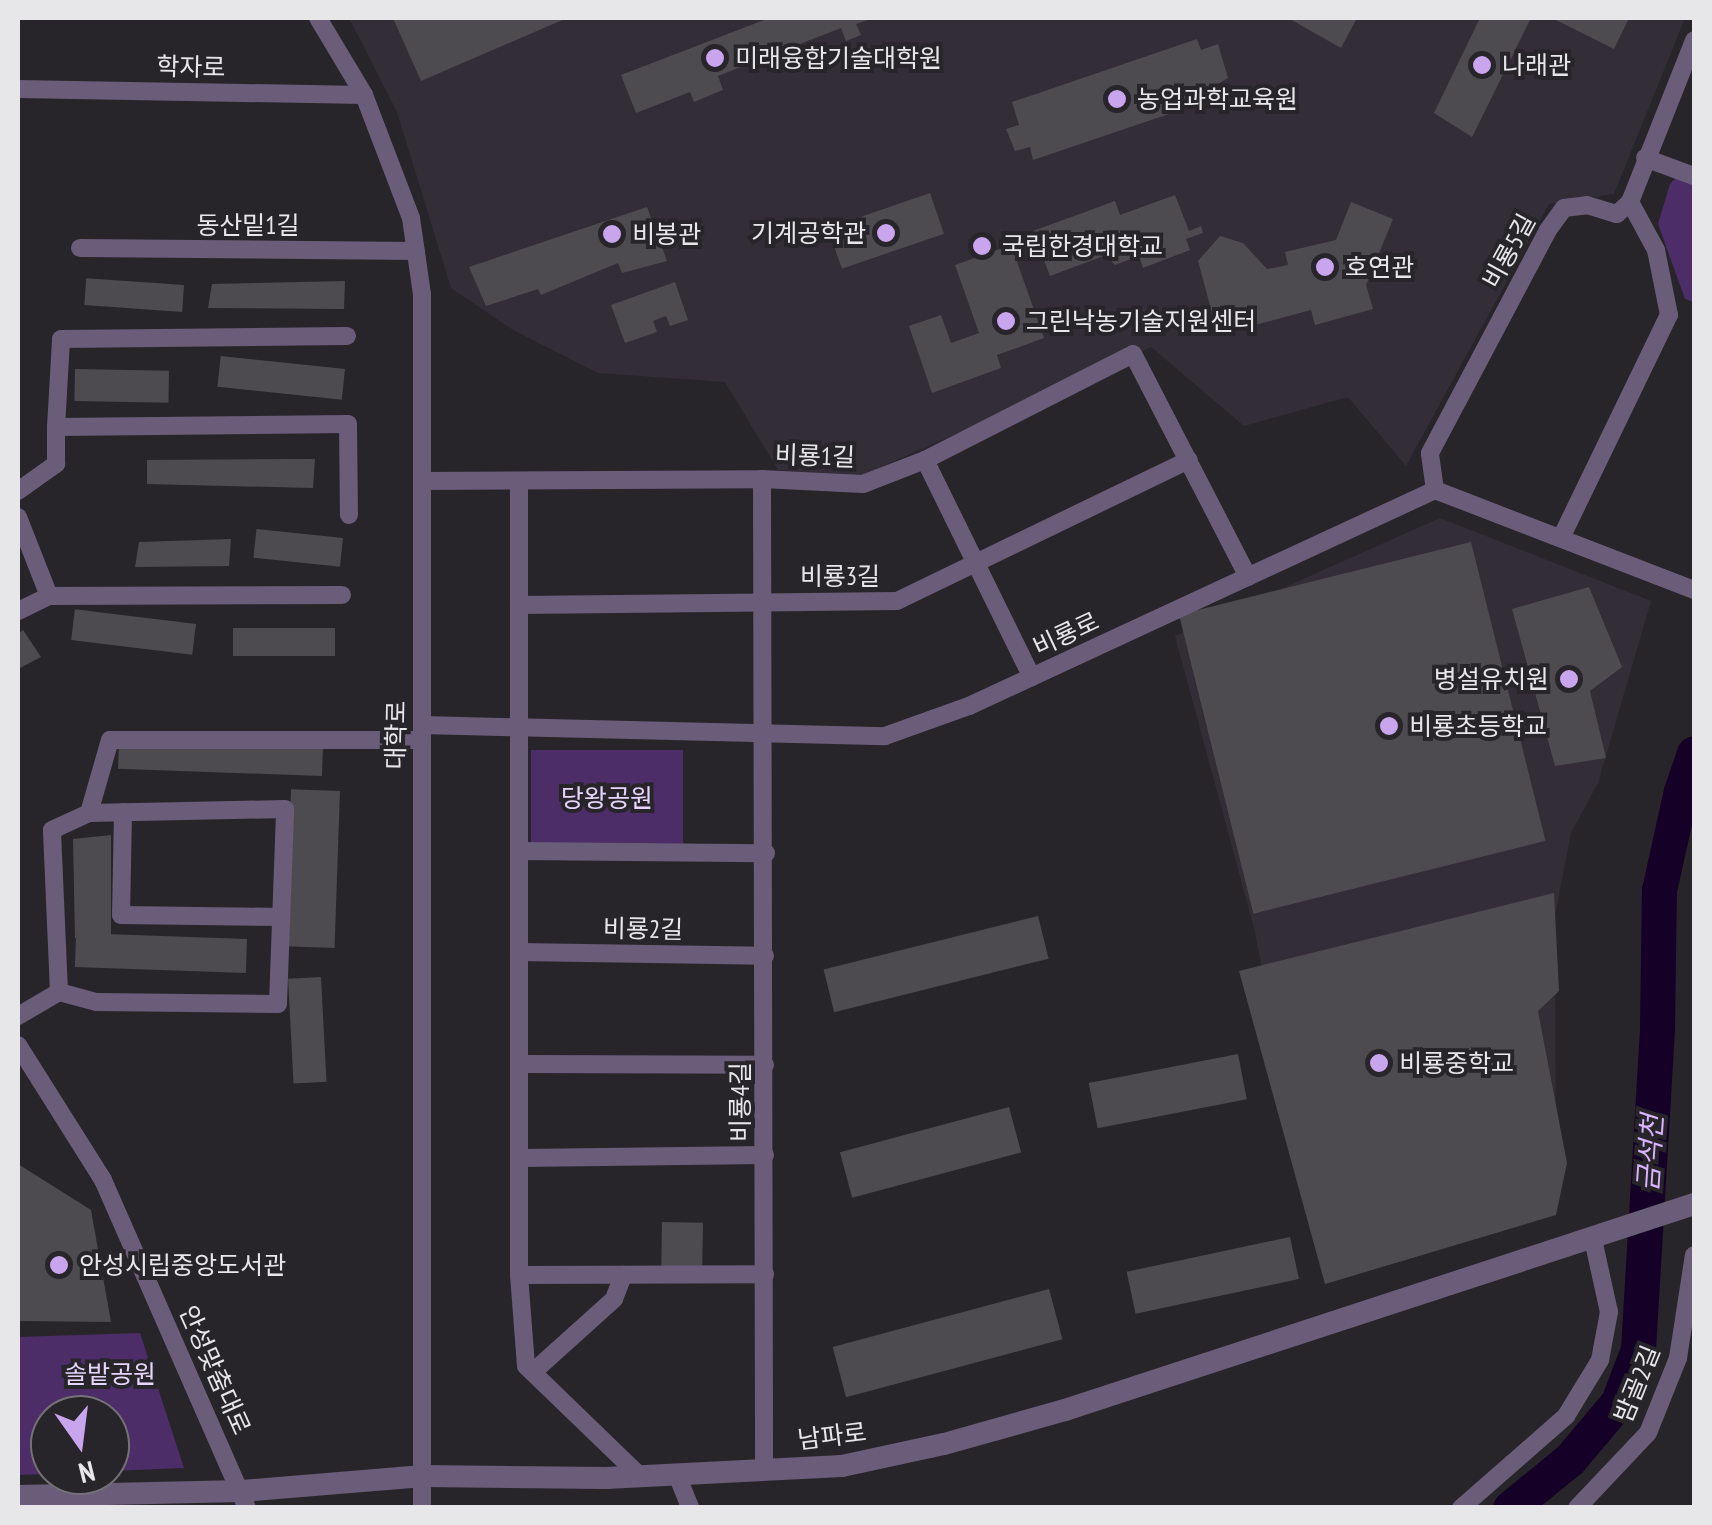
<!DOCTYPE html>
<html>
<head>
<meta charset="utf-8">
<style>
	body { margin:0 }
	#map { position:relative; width:1712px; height:1525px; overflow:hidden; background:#27252a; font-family:"PT Sans Narrow","Noto Sans KR",sans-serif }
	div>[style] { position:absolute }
	.built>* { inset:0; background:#322d37 }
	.green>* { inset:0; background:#4c2d67; transform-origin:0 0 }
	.river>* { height:35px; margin:-17.5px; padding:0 17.5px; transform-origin:17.5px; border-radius:17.5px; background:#150027 }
	.building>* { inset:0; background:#4e4b50; transform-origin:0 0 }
	.minor>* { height:18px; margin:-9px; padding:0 9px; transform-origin:9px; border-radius:9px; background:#6a5d79 }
	.tertiary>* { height:22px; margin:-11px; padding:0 11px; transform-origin:11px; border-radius:11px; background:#6a5d79 }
	.dots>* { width:28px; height:28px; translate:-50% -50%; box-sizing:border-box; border:5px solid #27252a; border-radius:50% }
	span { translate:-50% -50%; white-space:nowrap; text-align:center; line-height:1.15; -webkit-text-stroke:8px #27252a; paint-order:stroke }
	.poi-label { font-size:25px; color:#e7e6e9 }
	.left { translate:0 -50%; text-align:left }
	.right { translate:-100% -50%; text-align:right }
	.street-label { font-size:25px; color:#e7e6e9 }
	.park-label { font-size:25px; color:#e6d4fa }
	.water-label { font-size:28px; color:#d9b5ff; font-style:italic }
	.frame { position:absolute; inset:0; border:20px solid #e7e6e9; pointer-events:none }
	.north { position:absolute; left:30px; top:1395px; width:100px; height:100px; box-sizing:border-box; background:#27252a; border:2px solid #747276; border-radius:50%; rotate:166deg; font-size:28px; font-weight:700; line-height:40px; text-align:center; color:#e7e6e9 }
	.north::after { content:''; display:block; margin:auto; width:35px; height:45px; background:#c9a5ee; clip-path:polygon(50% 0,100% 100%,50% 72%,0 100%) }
</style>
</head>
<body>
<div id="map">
	<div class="built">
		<div style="clip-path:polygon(349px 18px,1685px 18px,1614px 194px,1549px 204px,1406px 466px,1348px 397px,1244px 426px,1151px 347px,861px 476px,778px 470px,725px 382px,598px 373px,513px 330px,451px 288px,397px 112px)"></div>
		<div style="clip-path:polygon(1440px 518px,1651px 601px,1598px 783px,1571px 833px,1555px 915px,1556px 1215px,1325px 1284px,1254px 928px,1175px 636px)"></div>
	</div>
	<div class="green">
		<div style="clip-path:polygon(1679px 174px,1694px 178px,1694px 302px,1685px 299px,1658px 224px,1670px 184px)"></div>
		<div style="left:531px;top:750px;width:152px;height:95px"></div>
		<div style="clip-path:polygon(140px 1333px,184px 1468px,110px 1471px,110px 1415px,50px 1415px,50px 1474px,18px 1475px,18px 1337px)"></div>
	</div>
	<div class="river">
		<div style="left:1510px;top:1508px;width:77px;rotate:-39.2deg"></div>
		<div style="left:1570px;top:1459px;width:75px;rotate:-49.9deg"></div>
		<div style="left:1618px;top:1402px;width:57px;rotate:-69.3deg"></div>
		<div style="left:1638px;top:1349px;width:323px;rotate:-86.6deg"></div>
		<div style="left:1657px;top:1027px;width:137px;rotate:-89.2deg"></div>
		<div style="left:1659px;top:890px;width:101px;rotate:-77.5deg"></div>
		<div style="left:1681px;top:791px;width:40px;rotate:-71.1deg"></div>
	</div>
	<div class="building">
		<div style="clip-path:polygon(393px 18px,567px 18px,421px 81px)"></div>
		<div style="clip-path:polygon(769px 18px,873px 18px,856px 24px,861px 35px,846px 41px,841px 28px,718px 76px,723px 90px,694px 102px,690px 92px,636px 113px,621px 75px)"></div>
		<div style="clip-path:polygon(1288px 18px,1357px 18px,1341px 48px)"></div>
		<div style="clip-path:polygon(1480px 18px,1531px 18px,1472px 137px,1434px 113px)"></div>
		<div style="clip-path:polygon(1552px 18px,1629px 18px,1614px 49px)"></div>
		<div style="clip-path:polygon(1197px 39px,1201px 50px,1218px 44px,1228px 78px,1218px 84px,1222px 96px,1033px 160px,1030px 147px,1015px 151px,1006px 129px,1019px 125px,1012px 102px)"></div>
		<div style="left:930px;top:193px;width:43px;height:108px;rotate:71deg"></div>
		<div style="clip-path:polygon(1175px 195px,1189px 231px,1201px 226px,1203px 233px,1186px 239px,1190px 250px,1143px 268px,1139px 256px,1115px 265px,1106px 255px,1050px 276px,1033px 231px,1115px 201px,1120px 215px)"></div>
		<div style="clip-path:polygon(1351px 202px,1393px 219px,1366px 285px,1373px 309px,1315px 325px,1311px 310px,1218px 335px,1198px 261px,1220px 236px,1243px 243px,1267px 269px,1288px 265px,1285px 252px,1336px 240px)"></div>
		<div style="clip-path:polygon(647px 207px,667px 261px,622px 273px,618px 263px,541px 295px,538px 289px,486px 306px,469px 267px)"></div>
		<div style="clip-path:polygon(1011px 245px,1044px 338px,997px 355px,1001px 368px,932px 393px,909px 326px,941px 315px,951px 343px,979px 333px,955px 265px)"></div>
		<div style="clip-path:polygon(345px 281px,344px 309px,208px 308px,212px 284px)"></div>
		<div style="clip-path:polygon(675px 282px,688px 320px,670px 326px,666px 316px,653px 321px,657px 332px,625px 343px,611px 305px)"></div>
		<div style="left:184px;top:285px;width:27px;height:98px;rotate:94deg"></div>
		<div style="left:75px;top:369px;width:94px;height:32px;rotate:1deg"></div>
		<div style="left:345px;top:369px;width:31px;height:125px;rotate:96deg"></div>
		<div style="clip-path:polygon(315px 459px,313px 488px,147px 484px,147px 460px)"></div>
		<div style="left:343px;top:538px;width:29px;height:87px;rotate:96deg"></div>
		<div style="clip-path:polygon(231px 539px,229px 566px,135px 567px,139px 542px)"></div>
		<div style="left:1471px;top:542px;width:308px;height:301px;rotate:76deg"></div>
		<div style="clip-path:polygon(1589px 587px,1622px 667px,1590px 691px,1606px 758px,1555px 766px,1512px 609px)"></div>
		<div style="left:196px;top:624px;width:31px;height:122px;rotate:97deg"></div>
		<div style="left:233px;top:628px;width:102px;height:28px"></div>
		<div style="clip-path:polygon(23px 630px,41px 657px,18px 669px,18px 634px)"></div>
		<div style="left:323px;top:746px;width:30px;height:204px;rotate:92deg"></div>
		<div style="left:340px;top:791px;width:157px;height:49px;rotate:92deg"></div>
		<div style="clip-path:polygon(111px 835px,111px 944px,75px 938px,73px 839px)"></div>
		<div style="clip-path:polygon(1554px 893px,1559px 991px,1538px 1011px,1567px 1163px,1556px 1215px,1325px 1284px,1239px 971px)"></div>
		<div style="left:1038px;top:916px;width:44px;height:221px;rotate:76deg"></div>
		<div style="left:247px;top:939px;width:34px;height:171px;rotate:92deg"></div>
		<div style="left:321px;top:977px;width:105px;height:33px;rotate:87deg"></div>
		<div style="left:1238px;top:1054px;width:46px;height:152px;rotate:79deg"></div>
		<div style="left:1009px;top:1107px;width:47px;height:175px;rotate:75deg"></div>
		<div style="clip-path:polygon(18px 1164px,91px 1210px,111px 1322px,18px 1321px)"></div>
		<div style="left:662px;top:1222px;width:41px;height:47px;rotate:1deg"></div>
		<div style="left:1290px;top:1237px;width:43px;height:167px;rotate:78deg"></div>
		<div style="left:1049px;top:1289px;width:52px;height:224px;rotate:75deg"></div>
	</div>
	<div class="minor">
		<div style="left:318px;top:18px;width:90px;rotate:59.1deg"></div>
		<div style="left:364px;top:95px;width:132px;rotate:69.1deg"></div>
		<div style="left:411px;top:218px;width:77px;rotate:81.8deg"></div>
		<div style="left:422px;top:294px;width:1214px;rotate:90deg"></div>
		<div style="left:18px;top:89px;width:346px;rotate:1deg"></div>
		<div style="left:1645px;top:158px;width:52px;rotate:20.2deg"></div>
		<div style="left:80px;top:248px;width:336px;rotate:0.5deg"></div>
		<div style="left:56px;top:427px;width:88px;rotate:-86.7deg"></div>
		<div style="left:61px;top:339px;width:286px;rotate:-0.6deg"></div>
		<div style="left:925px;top:460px;width:242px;rotate:63.8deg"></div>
		<div style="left:762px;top:479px;width:991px;rotate:89.88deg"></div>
		<div style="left:422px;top:481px;width:340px;rotate:-0.3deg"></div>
		<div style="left:762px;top:479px;width:101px;rotate:2.8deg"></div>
		<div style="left:863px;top:484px;width:66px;rotate:-21.2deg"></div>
		<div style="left:925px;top:460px;width:233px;rotate:-27deg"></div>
		<div style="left:1133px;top:354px;width:251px;rotate:62.7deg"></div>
		<div style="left:519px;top:483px;width:792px;rotate:90deg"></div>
		<div style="left:519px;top:1275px;width:91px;rotate:85.6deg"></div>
		<div style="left:526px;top:1366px;width:160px;rotate:44deg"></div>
		<div style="left:1435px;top:490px;width:37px;rotate:-98deg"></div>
		<div style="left:1430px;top:453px;width:252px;rotate:-62.1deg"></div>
		<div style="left:1548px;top:230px;width:27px;rotate:-54deg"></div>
		<div style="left:1564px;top:208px;width:23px;rotate:-7deg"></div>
		<div style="left:1587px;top:205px;width:31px;rotate:17deg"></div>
		<div style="left:1617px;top:214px;width:18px;rotate:-43deg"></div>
		<div style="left:1630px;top:202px;width:174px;rotate:-68.4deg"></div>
		<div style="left:18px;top:491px;width:47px;rotate:-35.4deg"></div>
		<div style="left:56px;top:464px;width:37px;rotate:-90deg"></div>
		<div style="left:56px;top:427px;width:292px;rotate:-0.6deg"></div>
		<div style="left:348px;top:424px;width:91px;rotate:89.4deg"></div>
		<div style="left:18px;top:517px;width:85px;rotate:68.6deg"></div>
		<div style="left:49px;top:596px;width:34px;rotate:154deg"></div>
		<div style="left:1561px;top:538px;width:248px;rotate:-64.2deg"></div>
		<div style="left:1669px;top:315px;width:66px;rotate:-101.3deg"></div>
		<div style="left:1656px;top:250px;width:55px;rotate:-118.4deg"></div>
		<div style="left:49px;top:596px;width:293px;rotate:-0.2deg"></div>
		<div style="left:519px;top:605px;width:378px;rotate:-0.6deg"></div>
		<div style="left:897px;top:601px;width:324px;rotate:-25.8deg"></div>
		<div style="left:422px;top:725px;width:463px;rotate:1.4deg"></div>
		<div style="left:885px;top:736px;width:89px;rotate:-19.7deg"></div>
		<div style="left:969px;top:706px;width:514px;rotate:-24.87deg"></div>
		<div style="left:1435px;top:490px;width:278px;rotate:21.1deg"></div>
		<div style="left:123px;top:812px;width:103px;rotate:91.1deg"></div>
		<div style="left:121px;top:915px;width:160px;rotate:0.7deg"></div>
		<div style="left:520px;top:851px;width:246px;rotate:0.5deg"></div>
		<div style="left:519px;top:952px;width:246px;rotate:0.9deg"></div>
		<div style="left:59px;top:992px;width:39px;rotate:15deg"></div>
		<div style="left:97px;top:1002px;width:181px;rotate:0.6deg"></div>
		<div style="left:278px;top:1004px;width:195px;rotate:-87.9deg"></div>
		<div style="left:285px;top:809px;width:196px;rotate:178.8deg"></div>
		<div style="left:18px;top:1016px;width:48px;rotate:-30.3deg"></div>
		<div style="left:59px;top:992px;width:162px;rotate:-92.5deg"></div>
		<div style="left:52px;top:830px;width:41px;rotate:-24.7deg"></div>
		<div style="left:89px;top:813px;width:76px;rotate:-74deg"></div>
		<div style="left:110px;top:740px;width:310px"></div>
		<div style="left:18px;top:1045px;width:160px;rotate:57.8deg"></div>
		<div style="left:103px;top:1180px;width:358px;rotate:66.3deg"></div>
		<div style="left:520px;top:1064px;width:245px;rotate:0.2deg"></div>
		<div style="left:521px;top:1158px;width:244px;rotate:-0.7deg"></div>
		<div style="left:519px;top:1275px;width:246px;rotate:-0.2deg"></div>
		<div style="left:533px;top:1372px;width:109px;rotate:-42deg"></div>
		<div style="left:614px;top:1299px;width:26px;rotate:-69deg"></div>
		<div style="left:677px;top:1475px;width:35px;rotate:68deg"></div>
		<div style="left:1461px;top:1508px;width:140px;rotate:-41.2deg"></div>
		<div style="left:1566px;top:1416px;width:66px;rotate:-58.7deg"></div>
		<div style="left:1600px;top:1360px;width:49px;rotate:-79.4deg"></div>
		<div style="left:1609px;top:1312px;width:75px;rotate:-102.4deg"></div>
		<div style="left:1577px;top:1508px;width:103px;rotate:-46.6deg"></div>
		<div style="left:1648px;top:1433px;width:81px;rotate:-68.2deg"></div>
		<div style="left:1678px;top:1358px;width:104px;rotate:-81.2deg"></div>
	</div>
	<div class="tertiary">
		<div style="left:18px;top:1496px;width:224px;rotate:-1.3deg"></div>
		<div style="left:242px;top:1491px;width:182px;rotate:-4.7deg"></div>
		<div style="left:423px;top:1476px;width:183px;rotate:0.6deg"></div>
		<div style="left:606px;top:1478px;width:236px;rotate:-2.9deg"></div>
		<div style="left:842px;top:1466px;width:104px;rotate:-12.2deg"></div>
		<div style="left:944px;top:1444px;width:126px;rotate:-15.7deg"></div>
		<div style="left:1065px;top:1410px;width:662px;rotate:-18.13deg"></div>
	</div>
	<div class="dots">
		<div style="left:715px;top:58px;background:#c9a5ee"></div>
		<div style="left:1482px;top:65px;background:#c9a5ee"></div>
		<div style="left:1117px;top:99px;background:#c9a5ee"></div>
		<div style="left:886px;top:233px;background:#c9a5ee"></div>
		<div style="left:612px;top:234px;background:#c9a5ee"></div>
		<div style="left:982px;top:246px;background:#c9a5ee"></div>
		<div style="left:1325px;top:267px;background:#c9a5ee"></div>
		<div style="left:1006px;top:321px;background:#c9a5ee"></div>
		<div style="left:1569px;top:679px;background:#c9a5ee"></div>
		<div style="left:1389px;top:726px;background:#c9a5ee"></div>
		<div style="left:1379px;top:1063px;background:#c9a5ee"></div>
		<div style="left:59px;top:1265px;background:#c9a5ee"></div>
	</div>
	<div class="poi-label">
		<span class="left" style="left:735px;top:58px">미래융합기술대학원</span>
		<span class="left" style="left:1502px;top:65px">나래관</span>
		<span class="left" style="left:1137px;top:99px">농업과학교육원</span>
		<span class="right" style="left:866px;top:233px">기계공학관</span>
		<span class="left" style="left:632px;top:234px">비봉관</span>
		<span class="left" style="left:1002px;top:246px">국립한경대학교</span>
		<span class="left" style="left:1345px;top:267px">호연관</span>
		<span class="left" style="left:1026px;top:321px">그린낙농기술지원센터</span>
		<span class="right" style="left:1549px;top:679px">병설유치원</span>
		<span class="left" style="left:1409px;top:726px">비룡초등학교</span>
		<span class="left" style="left:1399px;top:1063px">비룡중학교</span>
		<span class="left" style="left:79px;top:1265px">안성시립중앙도서관</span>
	</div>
	<div class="street-label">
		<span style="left:191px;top:67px;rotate:1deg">학자로</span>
		<span style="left:248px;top:225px">동산밑1길</span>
		<span style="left:1509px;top:251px;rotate:-61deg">비룡5길</span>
		<span style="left:815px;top:456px;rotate:2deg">비룡1길</span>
		<span style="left:840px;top:576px">비룡3길</span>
		<span style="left:1066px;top:634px;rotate:-25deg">비룡로</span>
		<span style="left:396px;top:735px;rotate:-89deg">대학로</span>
		<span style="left:643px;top:929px;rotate:1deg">비룡2길</span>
		<span style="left:740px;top:1102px;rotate:-90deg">비룡4길</span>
		<span style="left:215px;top:1370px;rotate:66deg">안성맞춤대로</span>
		<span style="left:1637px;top:1384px;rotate:-68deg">밤골2길</span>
		<span style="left:832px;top:1436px;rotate:-7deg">남파로</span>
	</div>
	<div class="park-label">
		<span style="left:607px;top:798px">당왕공원</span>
		<span style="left:110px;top:1374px">솔밭공원</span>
	</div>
	<div class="water-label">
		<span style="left:1650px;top:1153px;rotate:-86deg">금석천</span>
	</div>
	<div class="frame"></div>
	<div class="north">N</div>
</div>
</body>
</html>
